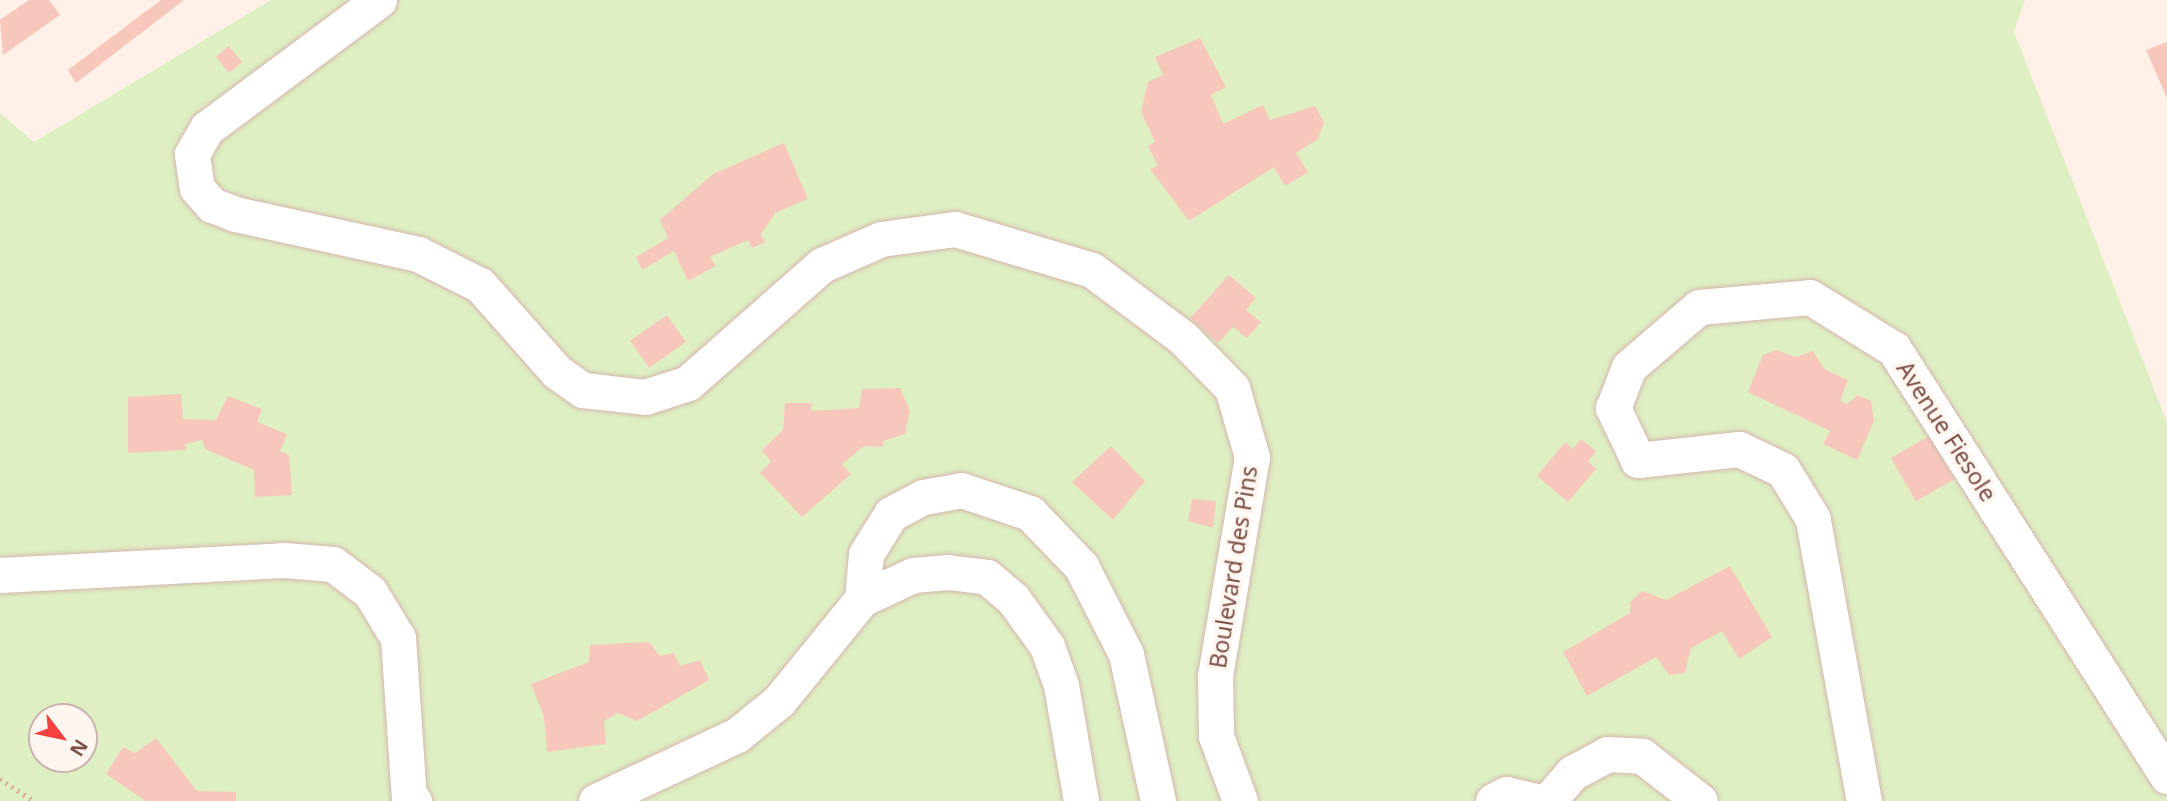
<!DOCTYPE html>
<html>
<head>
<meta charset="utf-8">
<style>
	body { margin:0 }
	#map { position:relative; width:2167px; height:801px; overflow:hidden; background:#fff1e7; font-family:"Noto Sans",sans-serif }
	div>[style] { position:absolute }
	.green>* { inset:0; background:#deefc3 }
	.building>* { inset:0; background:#f7c7bc; transform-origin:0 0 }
	.path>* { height:4.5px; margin-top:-2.25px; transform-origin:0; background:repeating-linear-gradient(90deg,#dda99e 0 2px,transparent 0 7px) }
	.roads { filter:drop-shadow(0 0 2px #d5b6ae) drop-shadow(0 0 2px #d5b6ae) }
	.street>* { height:35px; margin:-17.5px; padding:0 17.5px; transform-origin:17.5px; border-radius:17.5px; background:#fff }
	span { translate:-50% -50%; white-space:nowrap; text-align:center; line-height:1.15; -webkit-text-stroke:7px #fff6f0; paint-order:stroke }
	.street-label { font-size:23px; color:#7c4f48 }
	.north { position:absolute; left:28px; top:703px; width:70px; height:70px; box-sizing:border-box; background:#fff6f0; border:2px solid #cbb3ad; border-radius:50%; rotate:122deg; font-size:19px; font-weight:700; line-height:28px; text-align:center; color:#7c4f48 }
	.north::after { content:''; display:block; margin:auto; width:24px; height:32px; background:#f54140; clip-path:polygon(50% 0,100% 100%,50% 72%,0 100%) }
</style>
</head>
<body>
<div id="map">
	<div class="green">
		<div style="clip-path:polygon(evenodd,271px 0,2025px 0,2014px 32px,2167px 422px,2167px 801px,0 801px,0 113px,34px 142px,271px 0,42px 717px,84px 717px,84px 759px,42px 759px,42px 717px)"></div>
	</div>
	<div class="building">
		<div style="clip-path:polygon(29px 0,49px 0,60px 15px,3px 55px,0 20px)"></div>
		<div style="clip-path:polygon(161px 0,184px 0,76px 83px,68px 70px)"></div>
		<div style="clip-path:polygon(1200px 38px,1226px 87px,1211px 95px,1223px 124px,1263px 105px,1270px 120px,1315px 106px,1324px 122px,1318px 139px,1296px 153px,1308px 172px,1285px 186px,1274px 167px,1189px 221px,1150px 169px,1158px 166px,1148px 146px,1155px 142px,1141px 112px,1148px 82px,1163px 75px,1155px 57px)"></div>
		<div style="clip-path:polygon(2167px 42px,2167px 98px,2146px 50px)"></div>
		<div style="left:229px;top:46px;width:21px;height:17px;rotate:51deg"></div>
		<div style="clip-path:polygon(784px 143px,808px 199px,775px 213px,761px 234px,765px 242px,752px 248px,748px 240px,710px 257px,716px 266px,688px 281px,674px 251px,642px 270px,636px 257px,668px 238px,660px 220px,713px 174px)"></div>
		<div style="clip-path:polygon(1229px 275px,1256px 298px,1246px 310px,1261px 322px,1247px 338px,1233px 327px,1218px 343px,1190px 318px)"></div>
		<div style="left:667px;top:315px;width:33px;height:45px;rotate:55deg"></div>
		<div style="clip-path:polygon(1776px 350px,1796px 357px,1813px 351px,1824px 369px,1848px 380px,1840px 401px,1847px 404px,1858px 395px,1871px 401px,1874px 421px,1857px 460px,1823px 444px,1830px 431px,1748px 392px,1763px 355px)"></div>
		<div style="clip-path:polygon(900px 388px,910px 411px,905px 434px,883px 441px,883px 447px,864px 446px,842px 464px,851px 474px,802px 517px,760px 473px,771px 462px,762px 450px,783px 430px,785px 403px,812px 403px,811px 411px,859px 408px,862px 389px)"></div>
		<div style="clip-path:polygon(181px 394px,183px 419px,216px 420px,228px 396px,262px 409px,257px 422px,287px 434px,280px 451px,289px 455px,292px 495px,255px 497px,254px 470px,205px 449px,202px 440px,185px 444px,186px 450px,128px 453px,128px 397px)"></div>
		<div style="left:1929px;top:436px;width:50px;height:44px;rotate:60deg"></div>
		<div style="clip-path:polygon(1581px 439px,1596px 451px,1588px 461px,1596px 469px,1568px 502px,1537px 476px,1565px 442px,1573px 449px)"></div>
		<div style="clip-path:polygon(1111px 446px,1145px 481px,1113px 520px,1072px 482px)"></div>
		<div style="clip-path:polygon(1192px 499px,1216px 501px,1213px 528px,1188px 521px)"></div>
		<div style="clip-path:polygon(1730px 566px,1772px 637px,1739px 659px,1722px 631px,1691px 648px,1685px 673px,1669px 675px,1656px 657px,1587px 696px,1563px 652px,1630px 613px,1630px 602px,1642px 591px,1666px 600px)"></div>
		<div style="clip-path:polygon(649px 642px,660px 656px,674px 653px,680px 666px,700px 660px,709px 680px,637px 721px,618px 713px,604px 721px,606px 744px,547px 752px,544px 716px,531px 684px,589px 662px,590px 645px)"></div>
		<div style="clip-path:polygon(156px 738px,197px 791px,236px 792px,236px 801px,146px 801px,106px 774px,123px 747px,135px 753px)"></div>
	</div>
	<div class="path">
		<div style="left:0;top:779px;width:40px;rotate:32.9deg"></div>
	</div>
	<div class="roads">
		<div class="street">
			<div style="left:379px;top:0;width:214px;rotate:143.3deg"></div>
			<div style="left:207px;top:128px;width:30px;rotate:120deg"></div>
			<div style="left:192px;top:154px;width:34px;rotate:82deg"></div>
			<div style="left:197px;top:188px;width:23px;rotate:49deg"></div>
			<div style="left:212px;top:205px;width:25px;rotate:21deg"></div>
			<div style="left:235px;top:214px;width:187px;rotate:12.3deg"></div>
			<div style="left:418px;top:254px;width:69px;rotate:26.6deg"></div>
			<div style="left:480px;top:285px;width:116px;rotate:48.5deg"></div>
			<div style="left:557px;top:372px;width:32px;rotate:35deg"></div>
			<div style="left:583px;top:390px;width:62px;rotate:6.4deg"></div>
			<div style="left:645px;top:397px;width:45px;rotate:-18deg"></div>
			<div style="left:688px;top:383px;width:179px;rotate:-41.4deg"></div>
			<div style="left:822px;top:265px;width:64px;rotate:-23.8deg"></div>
			<div style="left:881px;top:239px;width:75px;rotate:-7.7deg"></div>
			<div style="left:955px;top:229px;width:143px;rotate:16.7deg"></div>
			<div style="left:1092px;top:270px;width:112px;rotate:36.7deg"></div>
			<div style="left:1182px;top:337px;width:71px;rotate:45.6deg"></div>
			<div style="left:1232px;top:388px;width:72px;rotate:73.8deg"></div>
			<div style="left:1252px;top:457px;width:222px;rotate:99.6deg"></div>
			<div style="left:1215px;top:676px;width:60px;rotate:89deg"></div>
			<div style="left:1216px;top:736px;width:69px;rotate:69.7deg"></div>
			<div style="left:0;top:575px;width:284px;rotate:-3deg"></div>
			<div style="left:284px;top:560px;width:49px;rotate:4.7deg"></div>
			<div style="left:333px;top:564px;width:46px;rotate:37.1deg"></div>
			<div style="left:370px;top:592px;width:54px;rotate:58.7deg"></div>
			<div style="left:398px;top:638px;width:160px;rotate:86.1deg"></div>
			<div style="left:409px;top:798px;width:6px;rotate:31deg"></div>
			<div style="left:862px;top:599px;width:45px;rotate:-84.9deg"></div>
			<div style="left:866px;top:554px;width:47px;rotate:-58deg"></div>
			<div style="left:891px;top:514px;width:36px;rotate:-28deg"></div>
			<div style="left:923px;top:497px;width:39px;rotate:-10deg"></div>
			<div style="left:961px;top:490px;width:73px;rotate:18.4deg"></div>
			<div style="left:1030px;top:513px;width:74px;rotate:46.1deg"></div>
			<div style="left:1081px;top:566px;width:99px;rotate:62.9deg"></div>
			<div style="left:1126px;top:654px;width:150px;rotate:77.7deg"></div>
			<div style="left:596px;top:801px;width:156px;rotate:-25.1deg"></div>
			<div style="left:737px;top:735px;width:54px;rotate:-39deg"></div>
			<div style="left:779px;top:701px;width:132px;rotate:-50.9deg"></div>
			<div style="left:862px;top:599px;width:56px;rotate:-25.2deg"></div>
			<div style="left:913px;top:575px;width:35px;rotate:-5deg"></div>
			<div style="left:948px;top:572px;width:39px;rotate:7deg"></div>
			<div style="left:987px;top:577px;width:34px;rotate:40deg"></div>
			<div style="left:1013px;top:599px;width:58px;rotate:54.1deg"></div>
			<div style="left:1047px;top:646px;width:41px;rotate:70.3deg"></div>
			<div style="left:1061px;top:685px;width:118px;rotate:80.2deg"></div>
			<div style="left:1493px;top:801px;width:15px;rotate:-28deg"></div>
			<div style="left:1506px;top:794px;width:31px;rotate:13deg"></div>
			<div style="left:1548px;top:801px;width:37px;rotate:-49deg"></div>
			<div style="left:1572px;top:773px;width:40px;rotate:-28deg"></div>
			<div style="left:1607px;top:754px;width:35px;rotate:3deg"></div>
			<div style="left:1642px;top:756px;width:73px;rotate:37.8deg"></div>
			<div style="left:1864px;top:801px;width:287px;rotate:-100.3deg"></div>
			<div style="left:1813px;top:519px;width:57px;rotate:-121.5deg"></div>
			<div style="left:1783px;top:470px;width:49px;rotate:-154.5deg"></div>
			<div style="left:1739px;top:449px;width:102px;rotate:173.8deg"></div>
			<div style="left:1638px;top:460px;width:58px;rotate:-115.7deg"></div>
			<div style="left:1613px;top:408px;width:44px;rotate:-68.7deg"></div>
			<div style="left:1629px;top:367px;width:92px;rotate:-40.6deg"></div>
			<div style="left:1699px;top:307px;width:111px;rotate:-5.1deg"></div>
			<div style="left:1810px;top:297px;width:99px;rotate:31.8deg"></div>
			<div style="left:1894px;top:349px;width:507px;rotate:57.41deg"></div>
		</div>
	</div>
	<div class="street-label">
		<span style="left:1947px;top:431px;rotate:57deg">Avenue Fiesole</span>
		<span style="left:1233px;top:567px;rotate:-81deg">Boulevard des Pins</span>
	</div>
	<div class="north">N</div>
</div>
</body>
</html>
